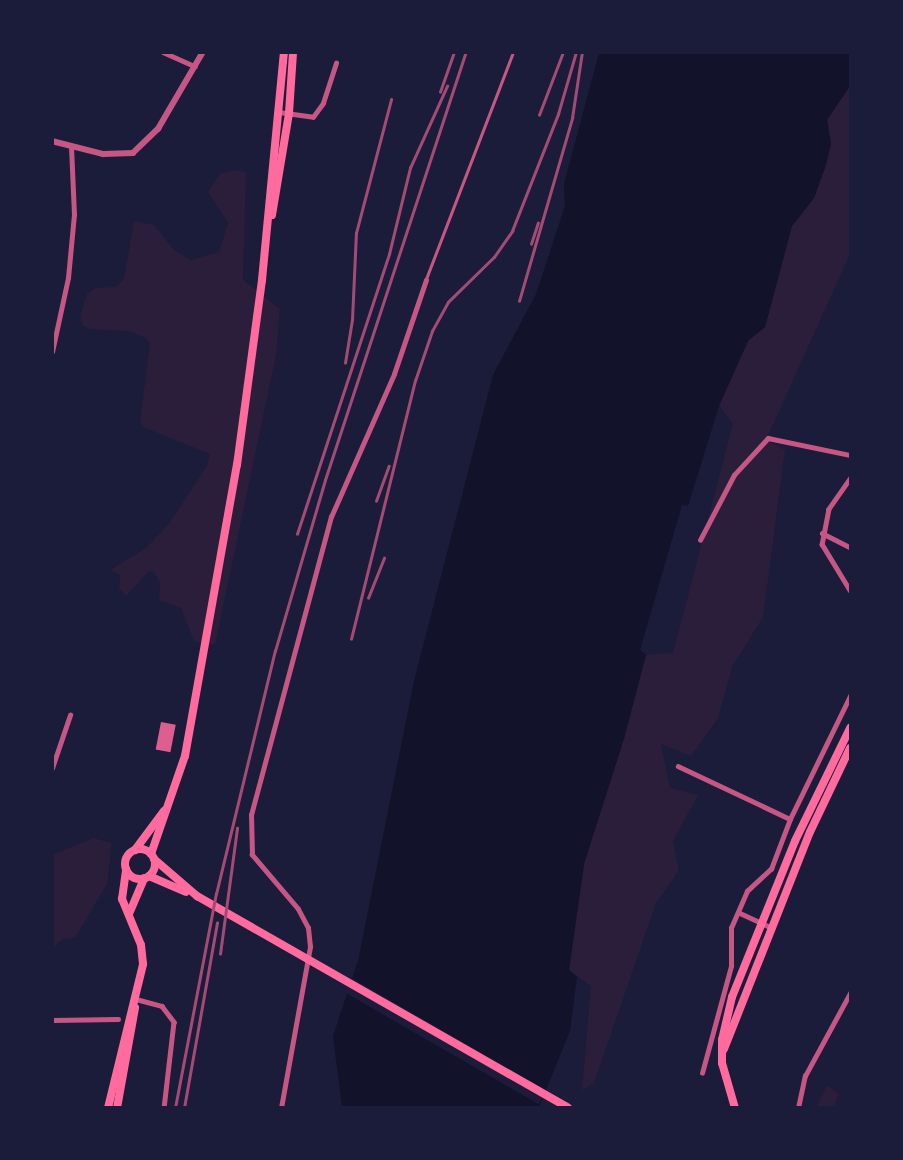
<!DOCTYPE html>
<html>
<head>
<meta charset="utf-8">
<style>
	body { margin:0 }
	#map { position:relative; width:903px; height:1160px; overflow:hidden; background:#1b1b3a; font-family:Jost,sans-serif }
	div>[style] { position:absolute }
	.green>* { inset:0; background:#2a1e3b }
	.water>* { inset:0; background:#12122b }
	.pier>* { inset:0; background:#1b1b3a; transform-origin:0 0 }
	.building>* { inset:0; background:#dd5f8e; transform-origin:0 0 }
	.service>* { height:2.5px; margin:-1.25px; padding:0 1.25px; transform-origin:1.25px; border-radius:1.25px; background:#c65784 }
	.minor>* { height:4.5px; margin:-2.25px; padding:0 2.25px; transform-origin:2.25px; border-radius:2.25px; background:#c65784 }
	.tertiary>* { height:5.5px; margin:-2.75px; padding:0 2.75px; transform-origin:2.75px; border-radius:2.75px; background:#c65784 }
	.primary>* { height:8px; margin:-4px; padding:0 4px; transform-origin:4px; border-radius:4px; background:#ff6b9d }
	.primary>.ring { margin:-4px; padding:0; box-sizing:content-box; background:none; border:8px solid #ff6b9d; border-radius:50% }
	.trunk>* { height:8px; margin:-4px; padding:0 4px; transform-origin:4px; border-radius:4px; background:#ff6b9d }
	.rail>* { height:2.5px; margin:-1.25px; padding:0 1.25px; transform-origin:1.25px; border-radius:1.25px; background:#a44b75 }
	span { translate:-50% -50%; white-space:nowrap; text-align:center; line-height:1.15; -webkit-text-stroke:5px #1b1b3a; paint-order:stroke }
	.frame { position:absolute; inset:0; border:54px solid #1b1b3a; pointer-events:none }
</style>
</head>
<body>
<div id="map">
	<div class="green">
		<div style="clip-path:polygon(850px 86px,850px 254px,766px 440px,785px 450px,763px 617px,732px 667px,718px 718px,691px 756px,661px 744px,670px 788px,698px 795px,673px 841px,679px 871px,656px 903px,594px 1083px,582px 1090px,591px 986px,569px 970px,584px 864px,646px 655px,673px 653px,733px 424px,719px 405px,748px 341px,765px 327px,792px 226px,814px 198px,826px 164px,831px 144px,827px 120px)"></div>
		<div style="clip-path:polygon(235px 170px,246px 172px,243px 280px,280px 309px,276px 355px,215px 645px,194px 641px,181px 608px,159px 600px,160px 583px,154px 572px,149px 571px,126px 596px,119px 588px,120px 575px,110px 570px,146px 548px,168px 525px,207px 466px,210px 454px,143px 427px,140px 420px,150px 344px,146px 338px,128px 331px,90px 329px,83px 326px,80px 317px,87px 294px,95px 288px,116px 287px,124px 279px,134px 221px,154px 225px,174px 250px,191px 260px,219px 252px,228px 223px,208px 192px,221px 173px)"></div>
		<div style="clip-path:polygon(93px 838px,112px 843px,107px 884px,75px 938px,63px 939px,53px 948px,53px 855px)"></div>
		<div style="clip-path:polygon(827px 1085px,839px 1094px,835px 1104px,839px 1107px,816px 1107px)"></div>
	</div>
	<div class="water">
		<div style="clip-path:polygon(599px 53px,850px 53px,850px 86px,827px 120px,831px 144px,826px 165px,814px 198px,792px 226px,765px 327px,748px 341px,719px 406px,688px 506px,682px 505px,640px 650px,646px 655px,624px 739px,584px 864px,569px 970px,577px 977px,570px 1031px,539px 1107px,342px 1107px,333px 1036px,358px 961px,414px 681px,493px 375px,536px 294px,565px 206px,564px 184px)"></div>
	</div>
	<div class="pier">
		<div style="left:350px;top:977px;width:227px;height:16px;rotate:30deg"></div>
	</div>
	<div class="building">
		<div style="left:161px;top:722px;width:15px;height:28px;rotate:11deg"></div>
	</div>
	<div class="service">
		<div style="left:426px;top:279px;width:243px;rotate:-69deg"></div>
	</div>
	<div class="minor">
		<div style="left:163px;top:52px;width:35px;rotate:24deg"></div>
		<div style="left:279px;top:112px;width:34px;rotate:8deg"></div>
		<div style="left:313px;top:117px;width:17px;rotate:-54deg"></div>
		<div style="left:323px;top:103px;width:42px;rotate:-72deg"></div>
		<div style="left:52px;top:352px;width:76px;rotate:-77.8deg"></div>
		<div style="left:68px;top:278px;width:63px;rotate:-84.6deg"></div>
		<div style="left:74px;top:215px;width:68px;rotate:-92.5deg"></div>
		<div style="left:850px;top:479px;width:37px;rotate:125deg"></div>
		<div style="left:829px;top:509px;width:36px;rotate:101deg"></div>
		<div style="left:822px;top:544px;width:54px;rotate:58.7deg"></div>
		<div style="left:822px;top:533px;width:31px;rotate:27deg"></div>
		<div style="left:700px;top:540px;width:73px;rotate:-62.4deg"></div>
		<div style="left:734px;top:475px;width:50px;rotate:-47.4deg"></div>
		<div style="left:768px;top:438px;width:84px;rotate:11.7deg"></div>
		<div style="left:678px;top:766px;width:124px;rotate:25.3deg"></div>
		<div style="left:52px;top:768px;width:56px;rotate:-71.2deg"></div>
		<div style="left:740px;top:913px;width:33px;rotate:25deg"></div>
		<div style="left:136px;top:999px;width:27px;rotate:15deg"></div>
		<div style="left:162px;top:1006px;width:20px;rotate:53deg"></div>
		<div style="left:174px;top:1022px;width:87px;rotate:96.6deg"></div>
		<div style="left:52px;top:1020px;width:66px;rotate:-0.9deg"></div>
		<div style="left:702px;top:1073px;width:111px;rotate:-74.8deg"></div>
		<div style="left:731px;top:966px;width:38px;rotate:-90deg"></div>
		<div style="left:731px;top:928px;width:40px;rotate:-66.6deg"></div>
		<div style="left:747px;top:891px;width:33px;rotate:-43deg"></div>
		<div style="left:771px;top:869px;width:53px;rotate:-69.2deg"></div>
		<div style="left:790px;top:819px;width:137px;rotate:-64deg"></div>
		<div style="left:281px;top:1108px;width:164px;rotate:-79.8deg"></div>
		<div style="left:310px;top:947px;width:19px;rotate:-96deg"></div>
		<div style="left:308px;top:928px;width:21px;rotate:-118deg"></div>
		<div style="left:298px;top:909px;width:71px;rotate:-130.4deg"></div>
		<div style="left:252px;top:855px;width:40px;rotate:-91.4deg"></div>
		<div style="left:251px;top:815px;width:309px;rotate:-75deg"></div>
		<div style="left:331px;top:517px;width:156px;rotate:-66.2deg"></div>
		<div style="left:394px;top:374px;width:99px;rotate:-71.2deg"></div>
		<div style="left:798px;top:1108px;width:33px;rotate:-78deg"></div>
		<div style="left:805px;top:1076px;width:94px;rotate:-61.5deg"></div>
	</div>
	<div class="tertiary">
		<div style="left:52px;top:141px;width:53px;rotate:14.3deg"></div>
		<div style="left:103px;top:154px;width:30px;rotate:-2deg"></div>
		<div style="left:133px;top:153px;width:35px;rotate:-44deg"></div>
		<div style="left:158px;top:129px;width:89px;rotate:-59.7deg"></div>
	</div>
	<div class="primary">
		<div style="left:272px;top:215px;width:103px;rotate:-80.5deg"></div>
		<div style="left:289px;top:113px;width:61px;rotate:-86.2deg"></div>
		<div class="ring" style="left:125px;top:849px;width:22px;height:22px"></div>
		<div style="left:135px;top:850px;width:49px;rotate:-53.4deg"></div>
		<div style="left:151px;top:854px;width:104px;rotate:-70.9deg"></div>
		<div style="left:185px;top:756px;width:296px;rotate:-79.9deg"></div>
		<div style="left:237px;top:465px;width:187px;rotate:-82.3deg"></div>
		<div style="left:262px;top:280px;width:229px;rotate:-84.5deg"></div>
		<div style="left:154px;top:859px;width:57px;rotate:40.7deg"></div>
		<div style="left:197px;top:896px;width:427px;rotate:29.7deg"></div>
		<div style="left:149px;top:876px;width:40px;rotate:23.4deg"></div>
		<div style="left:129px;top:914px;width:39px;rotate:-67deg"></div>
		<div style="left:108px;top:1108px;width:148px;rotate:-76.3deg"></div>
		<div style="left:143px;top:964px;width:19px;rotate:-96deg"></div>
		<div style="left:141px;top:945px;width:50px;rotate:-112.4deg"></div>
		<div style="left:122px;top:899px;width:30px;rotate:-82deg"></div>
		<div style="left:117px;top:1108px;width:102px;rotate:-79.8deg"></div>
	</div>
	<div class="trunk">
		<div style="left:724px;top:1049px;width:233px;rotate:-68.4deg"></div>
		<div style="left:810px;top:832px;width:93px;rotate:-64.5deg"></div>
		<div style="left:735px;top:1108px;width:47px;rotate:-106.1deg"></div>
		<div style="left:722px;top:1063px;width:23px;rotate:-90deg"></div>
		<div style="left:722px;top:1040px;width:44px;rotate:-76.9deg"></div>
		<div style="left:732px;top:997px;width:168px;rotate:-68deg"></div>
		<div style="left:795px;top:841px;width:126px;rotate:-64deg"></div>
	</div>
	<div class="rail">
		<div style="left:440px;top:92px;width:42px;rotate:-70.7deg"></div>
		<div style="left:539px;top:115px;width:67px;rotate:-69.1deg"></div>
		<div style="left:531px;top:244px;width:22px;rotate:-72deg"></div>
		<div style="left:519px;top:301px;width:191px;rotate:-73.8deg"></div>
		<div style="left:572px;top:118px;width:67px;rotate:-81.4deg"></div>
		<div style="left:345px;top:363px;width:44px;rotate:-80.8deg"></div>
		<div style="left:352px;top:320px;width:87px;rotate:-87.4deg"></div>
		<div style="left:356px;top:233px;width:138px;rotate:-75.3deg"></div>
		<div style="left:376px;top:501px;width:37px;rotate:-70deg"></div>
		<div style="left:297px;top:534px;width:295px;rotate:-71.8deg"></div>
		<div style="left:389px;top:254px;width:89px;rotate:-76.3deg"></div>
		<div style="left:410px;top:168px;width:90px;rotate:-65.7deg"></div>
		<div style="left:368px;top:598px;width:43px;rotate:-68.2deg"></div>
		<div style="left:351px;top:639px;width:266px;rotate:-76.1deg"></div>
		<div style="left:415px;top:381px;width:53px;rotate:-71.2deg"></div>
		<div style="left:432px;top:331px;width:33px;rotate:-61deg"></div>
		<div style="left:448px;top:302px;width:64px;rotate:-44.4deg"></div>
		<div style="left:494px;top:257px;width:32px;rotate:-55deg"></div>
		<div style="left:512px;top:231px;width:126px;rotate:-68.5deg"></div>
		<div style="left:558px;top:114px;width:65px;rotate:-73.8deg"></div>
		<div style="left:220px;top:954px;width:127px;rotate:-82.3deg"></div>
		<div style="left:175px;top:1108px;width:218px;rotate:-79.2deg"></div>
		<div style="left:216px;top:894px;width:250px;rotate:-76.4deg"></div>
		<div style="left:275px;top:651px;width:178px;rotate:-73.7deg"></div>
		<div style="left:325px;top:480px;width:451px;rotate:-71.8deg"></div>
		<div style="left:184px;top:1108px;width:188px;rotate:-79.9deg"></div>
	</div>
	<div class="frame"></div>
</div>
</body>
</html>
